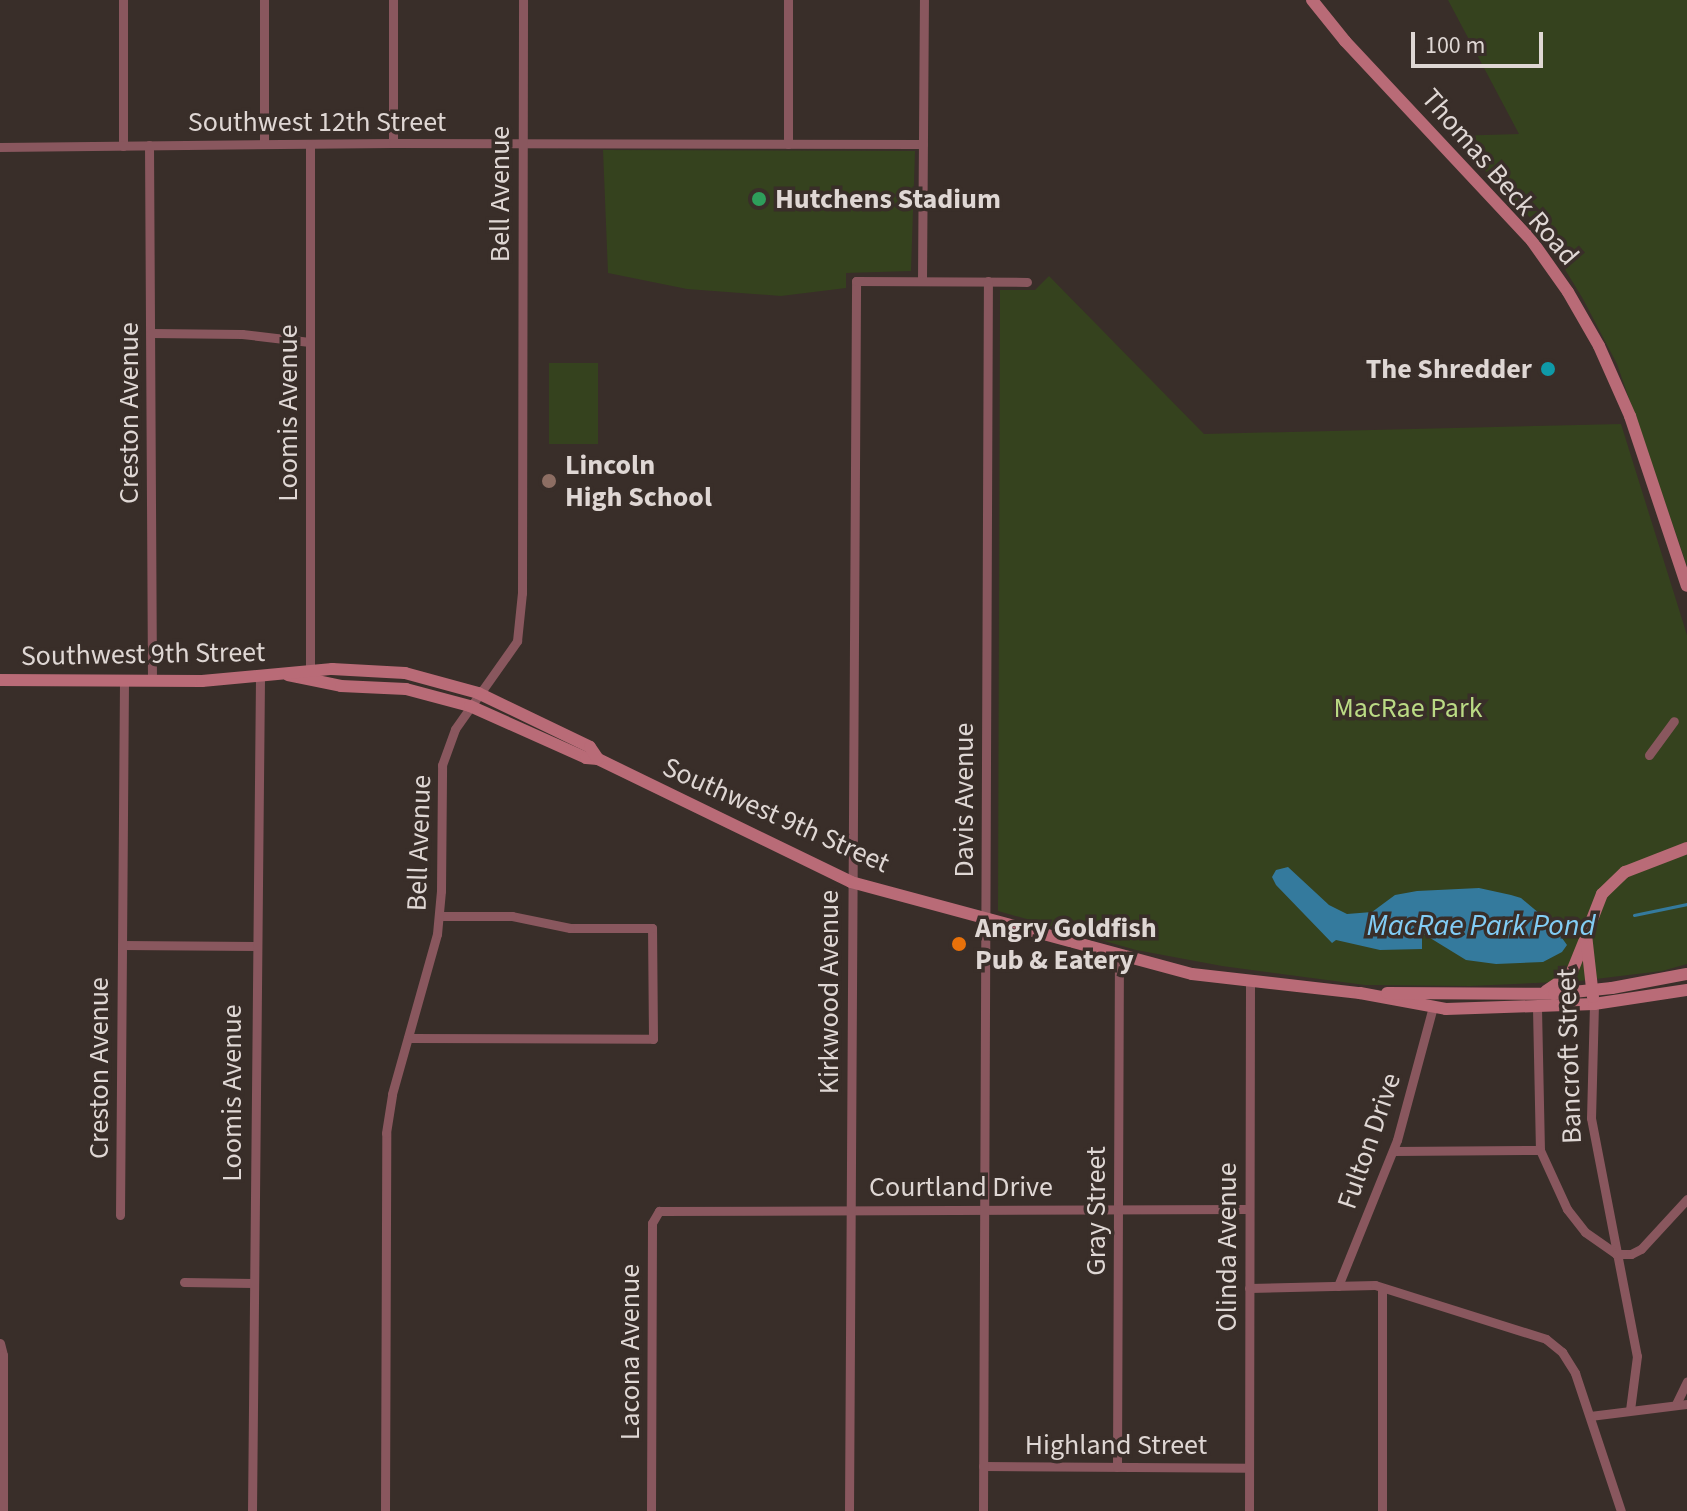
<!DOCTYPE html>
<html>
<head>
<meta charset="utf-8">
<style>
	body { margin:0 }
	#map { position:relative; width:1687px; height:1511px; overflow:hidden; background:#392e29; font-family:"Source Sans 3",sans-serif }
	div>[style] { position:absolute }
	.green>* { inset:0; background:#35421e; transform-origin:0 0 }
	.water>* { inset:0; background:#347a9d }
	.stream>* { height:3px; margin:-1.5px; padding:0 1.5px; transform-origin:1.5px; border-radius:1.5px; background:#347a9d }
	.street>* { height:9px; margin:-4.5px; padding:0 4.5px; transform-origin:4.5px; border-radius:4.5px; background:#89575e }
	.secondary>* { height:12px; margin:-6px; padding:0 6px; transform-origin:6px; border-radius:6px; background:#b96b77 }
	.dots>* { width:22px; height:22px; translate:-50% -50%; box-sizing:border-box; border:4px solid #392e29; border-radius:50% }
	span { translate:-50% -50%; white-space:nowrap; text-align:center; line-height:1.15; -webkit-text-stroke:7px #392e29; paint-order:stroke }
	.street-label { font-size:28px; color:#dfd7d4 }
	.poi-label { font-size:28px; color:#dfd7d4; font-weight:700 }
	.left { translate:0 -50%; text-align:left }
	.right { translate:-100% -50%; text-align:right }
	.park-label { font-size:28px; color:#bada84 }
	.water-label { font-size:30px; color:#82cdf6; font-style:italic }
	.scale { position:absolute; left:1411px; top:32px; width:132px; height:36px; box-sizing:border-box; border:4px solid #dfd7d4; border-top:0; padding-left:10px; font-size:24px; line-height:28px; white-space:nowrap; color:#dfd7d4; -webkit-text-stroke:6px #392e29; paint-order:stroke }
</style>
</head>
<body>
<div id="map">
	<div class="green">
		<div style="clip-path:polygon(1448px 0,1687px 0,1687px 566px,1617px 364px,1583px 299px,1539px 227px,1452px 136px,1519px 134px)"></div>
		<div style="clip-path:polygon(603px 150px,915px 151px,911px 271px,846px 273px,846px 288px,781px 296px,687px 289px,608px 273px)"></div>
		<div style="clip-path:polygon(1049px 276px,1204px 434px,1621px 424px,1687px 635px,1687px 964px,1662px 971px,1579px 981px,1470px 986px,1365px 985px,1222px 966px,1136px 950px,998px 911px,1000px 290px,1035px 290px)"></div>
		<div style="left:549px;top:363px;width:49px;height:81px"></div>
	</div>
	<div class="water">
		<div style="clip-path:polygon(1288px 867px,1329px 905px,1347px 914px,1372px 912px,1395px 895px,1417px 891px,1479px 888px,1511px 895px,1521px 898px,1552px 924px,1567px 945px,1562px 952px,1543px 962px,1496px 964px,1466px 960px,1422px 933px,1422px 949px,1380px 950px,1336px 940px,1332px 943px,1276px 885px,1272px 877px,1276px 870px)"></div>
	</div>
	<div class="stream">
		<div style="left:1634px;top:915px;width:54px;rotate:-11.7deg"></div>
	</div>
	<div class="street">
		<div style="left:123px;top:0;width:146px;rotate:90deg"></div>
		<div style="left:264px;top:0;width:144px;rotate:90deg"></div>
		<div style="left:393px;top:0;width:143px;rotate:90deg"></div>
		<div style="left:788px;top:0;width:144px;rotate:90deg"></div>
		<div style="left:149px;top:145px;width:536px;rotate:89.68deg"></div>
		<div style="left:0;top:147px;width:393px;rotate:-0.6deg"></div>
		<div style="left:393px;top:143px;width:530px;rotate:0.11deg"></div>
		<div style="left:922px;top:281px;width:281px;rotate:-89.6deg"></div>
		<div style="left:151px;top:333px;width:91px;rotate:0.6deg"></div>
		<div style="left:242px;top:334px;width:68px;rotate:6.7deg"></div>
		<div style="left:310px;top:676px;width:532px;rotate:-90deg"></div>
		<div style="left:1649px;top:755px;width:42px;rotate:-53.7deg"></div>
		<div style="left:122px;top:945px;width:134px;rotate:0.4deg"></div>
		<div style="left:1594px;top:1004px;width:114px;rotate:91.5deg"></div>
		<div style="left:1591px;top:1118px;width:242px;rotate:79.1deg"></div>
		<div style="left:1637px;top:1356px;width:54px;rotate:97.4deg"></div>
		<div style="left:1537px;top:1008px;width:142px;rotate:88.8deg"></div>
		<div style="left:1540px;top:1150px;width:65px;rotate:65.4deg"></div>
		<div style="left:1567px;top:1209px;width:29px;rotate:52deg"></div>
		<div style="left:1585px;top:1232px;width:38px;rotate:35deg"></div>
		<div style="left:1616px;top:1254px;width:15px"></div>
		<div style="left:1631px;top:1254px;width:11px;rotate:-27deg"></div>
		<div style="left:1641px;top:1249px;width:68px;rotate:-47.4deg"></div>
		<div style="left:408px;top:1038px;width:245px;rotate:0.2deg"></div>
		<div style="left:653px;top:1039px;width:111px;rotate:-90.5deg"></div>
		<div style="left:652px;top:928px;width:82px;rotate:180deg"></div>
		<div style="left:570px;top:928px;width:59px;rotate:-168.3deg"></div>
		<div style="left:512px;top:916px;width:72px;rotate:180deg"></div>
		<div style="left:1393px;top:1151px;width:147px;rotate:-0.4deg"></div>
		<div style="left:120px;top:1215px;width:534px;rotate:-89.57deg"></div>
		<div style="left:184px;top:1282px;width:69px;rotate:0.8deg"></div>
		<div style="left:1338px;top:1286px;width:157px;rotate:-68deg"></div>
		<div style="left:1397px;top:1140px;width:138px;rotate:-74.9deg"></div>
		<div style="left:1249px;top:1288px;width:126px;rotate:-1.4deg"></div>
		<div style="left:1375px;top:1285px;width:179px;rotate:17.5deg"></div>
		<div style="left:1546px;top:1339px;width:21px;rotate:39deg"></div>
		<div style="left:1562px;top:1352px;width:25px;rotate:58deg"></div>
		<div style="left:1575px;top:1373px;width:145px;rotate:71.6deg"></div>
		<div style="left:0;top:1343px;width:12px;rotate:76deg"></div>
		<div style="left:3px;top:1355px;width:156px;rotate:90deg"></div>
		<div style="left:1676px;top:1404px;width:25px;rotate:-64deg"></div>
		<div style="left:1590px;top:1416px;width:98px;rotate:-7.1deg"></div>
		<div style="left:983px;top:1466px;width:266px;rotate:0.4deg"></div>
		<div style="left:1117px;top:1467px;width:512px;rotate:-89.78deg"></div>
		<div style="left:252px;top:1511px;width:834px;rotate:-89.45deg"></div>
		<div style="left:385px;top:1511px;width:378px;rotate:-89.8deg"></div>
		<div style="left:386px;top:1133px;width:39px;rotate:-81deg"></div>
		<div style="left:392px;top:1094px;width:166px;rotate:-74.3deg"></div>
		<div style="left:437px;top:934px;width:43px;rotate:-84.7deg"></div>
		<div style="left:441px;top:891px;width:126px;rotate:-89.5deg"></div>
		<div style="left:442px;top:765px;width:38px;rotate:-70deg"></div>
		<div style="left:455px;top:729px;width:108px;rotate:-54.8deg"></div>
		<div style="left:517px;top:641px;width:48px;rotate:-84.1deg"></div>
		<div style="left:522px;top:593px;width:593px;rotate:-89.9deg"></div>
		<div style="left:651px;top:1511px;width:288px;rotate:-89.8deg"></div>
		<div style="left:652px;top:1223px;width:14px;rotate:-60deg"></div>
		<div style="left:659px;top:1211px;width:590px;rotate:-0.19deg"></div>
		<div style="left:849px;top:1511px;width:1230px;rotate:-89.67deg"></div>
		<div style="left:856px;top:281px;width:171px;rotate:0.3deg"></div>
		<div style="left:983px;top:1511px;width:1230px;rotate:-89.77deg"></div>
		<div style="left:1249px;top:1511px;width:529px;rotate:-89.89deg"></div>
		<div style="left:1382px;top:1511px;width:223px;rotate:-90deg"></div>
	</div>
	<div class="secondary">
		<div style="left:1312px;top:0;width:53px;rotate:51.2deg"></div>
		<div style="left:1345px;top:41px;width:274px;rotate:46.9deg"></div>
		<div style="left:1532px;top:241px;width:62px;rotate:54.8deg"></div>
		<div style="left:1568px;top:292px;width:62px;rotate:60.1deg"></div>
		<div style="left:1599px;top:346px;width:77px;rotate:66.1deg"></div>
		<div style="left:1630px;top:416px;width:179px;rotate:71.5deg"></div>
		<div style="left:288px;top:675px;width:54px;rotate:11.7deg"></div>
		<div style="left:341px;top:686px;width:65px;rotate:2.6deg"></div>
		<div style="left:406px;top:689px;width:66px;rotate:14.9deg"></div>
		<div style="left:470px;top:706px;width:127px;rotate:24.1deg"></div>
		<div style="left:586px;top:758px;width:12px;rotate:5deg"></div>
		<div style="left:598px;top:759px;width:281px;rotate:25.9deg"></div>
		<div style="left:851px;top:882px;width:353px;rotate:15.1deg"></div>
		<div style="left:1192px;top:974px;width:169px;rotate:6.5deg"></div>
		<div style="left:1360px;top:993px;width:87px;rotate:10.5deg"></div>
		<div style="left:1446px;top:1009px;width:148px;rotate:-1.9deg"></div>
		<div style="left:1594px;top:1004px;width:94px;rotate:-8.6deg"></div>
		<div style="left:0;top:680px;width:202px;rotate:0.3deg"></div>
		<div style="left:202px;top:681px;width:131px;rotate:-5.3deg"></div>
		<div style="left:332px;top:669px;width:73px;rotate:3.1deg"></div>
		<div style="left:405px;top:673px;width:76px;rotate:15.3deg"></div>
		<div style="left:478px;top:693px;width:124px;rotate:25.7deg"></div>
		<div style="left:590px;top:747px;width:14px;rotate:56deg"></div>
		<div style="left:1546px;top:991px;width:30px;rotate:-34deg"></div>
		<div style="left:1571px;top:974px;width:35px;rotate:-68deg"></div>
		<div style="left:1387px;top:993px;width:167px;rotate:0.3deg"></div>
		<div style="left:1554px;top:994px;width:58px;rotate:-5.9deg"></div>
		<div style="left:1612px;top:988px;width:76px;rotate:-10.6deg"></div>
		<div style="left:1593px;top:997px;width:62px;rotate:-96.4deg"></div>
		<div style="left:1586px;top:935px;width:44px;rotate:-68.7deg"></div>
		<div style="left:1602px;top:894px;width:32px;rotate:-44deg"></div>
		<div style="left:1625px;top:872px;width:66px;rotate:-21.2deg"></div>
	</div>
	<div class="dots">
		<div style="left:759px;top:199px;background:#2e9e5b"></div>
		<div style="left:1548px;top:369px;background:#0f9aa8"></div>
		<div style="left:549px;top:481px;background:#8d6e63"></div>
		<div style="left:959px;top:944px;background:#e8710a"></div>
	</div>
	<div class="street-label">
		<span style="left:317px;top:122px">Southwest 12th Street</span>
		<span style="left:1500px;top:177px;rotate:49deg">Thomas Beck Road</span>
		<span style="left:500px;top:194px;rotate:-90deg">Bell Avenue</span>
		<span style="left:129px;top:413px;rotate:-90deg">Creston Avenue</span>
		<span style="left:288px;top:413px;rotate:-90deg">Loomis Avenue</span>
		<span style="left:143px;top:654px;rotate:-1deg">Southwest 9th Street</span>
		<span style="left:964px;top:800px;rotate:-90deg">Davis Avenue</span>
		<span style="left:776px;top:815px;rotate:24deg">Southwest 9th Street</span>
		<span style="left:419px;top:843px;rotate:-88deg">Bell Avenue</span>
		<span style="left:829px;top:992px;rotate:-90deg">Kirkwood Avenue</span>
		<span style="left:1569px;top:1056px;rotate:-92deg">Bancroft Street</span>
		<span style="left:99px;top:1068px;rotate:-90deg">Creston Avenue</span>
		<span style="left:232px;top:1093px;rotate:-90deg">Loomis Avenue</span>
		<span style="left:1369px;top:1141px;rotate:-71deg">Fulton Drive</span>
		<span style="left:961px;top:1187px">Courtland Drive</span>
		<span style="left:1096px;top:1211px;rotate:-90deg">Gray Street</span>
		<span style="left:1227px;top:1247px;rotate:-90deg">Olinda Avenue</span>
		<span style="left:630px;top:1352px;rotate:-90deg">Lacona Avenue</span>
		<span style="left:1116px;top:1445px">Highland Street</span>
	</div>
	<div class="poi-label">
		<span class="left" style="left:775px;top:199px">Hutchens Stadium</span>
		<span class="right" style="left:1532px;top:369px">The Shredder</span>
		<span class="left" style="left:565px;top:481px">Lincoln<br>High School</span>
		<span class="left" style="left:975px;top:944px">Angry Goldfish<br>Pub &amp; Eatery</span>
	</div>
	<div class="park-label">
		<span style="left:1408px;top:708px">MacRae Park</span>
	</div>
	<div class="water-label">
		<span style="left:1481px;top:926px">MacRae Park Pond</span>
	</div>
	<div class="scale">100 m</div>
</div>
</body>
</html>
